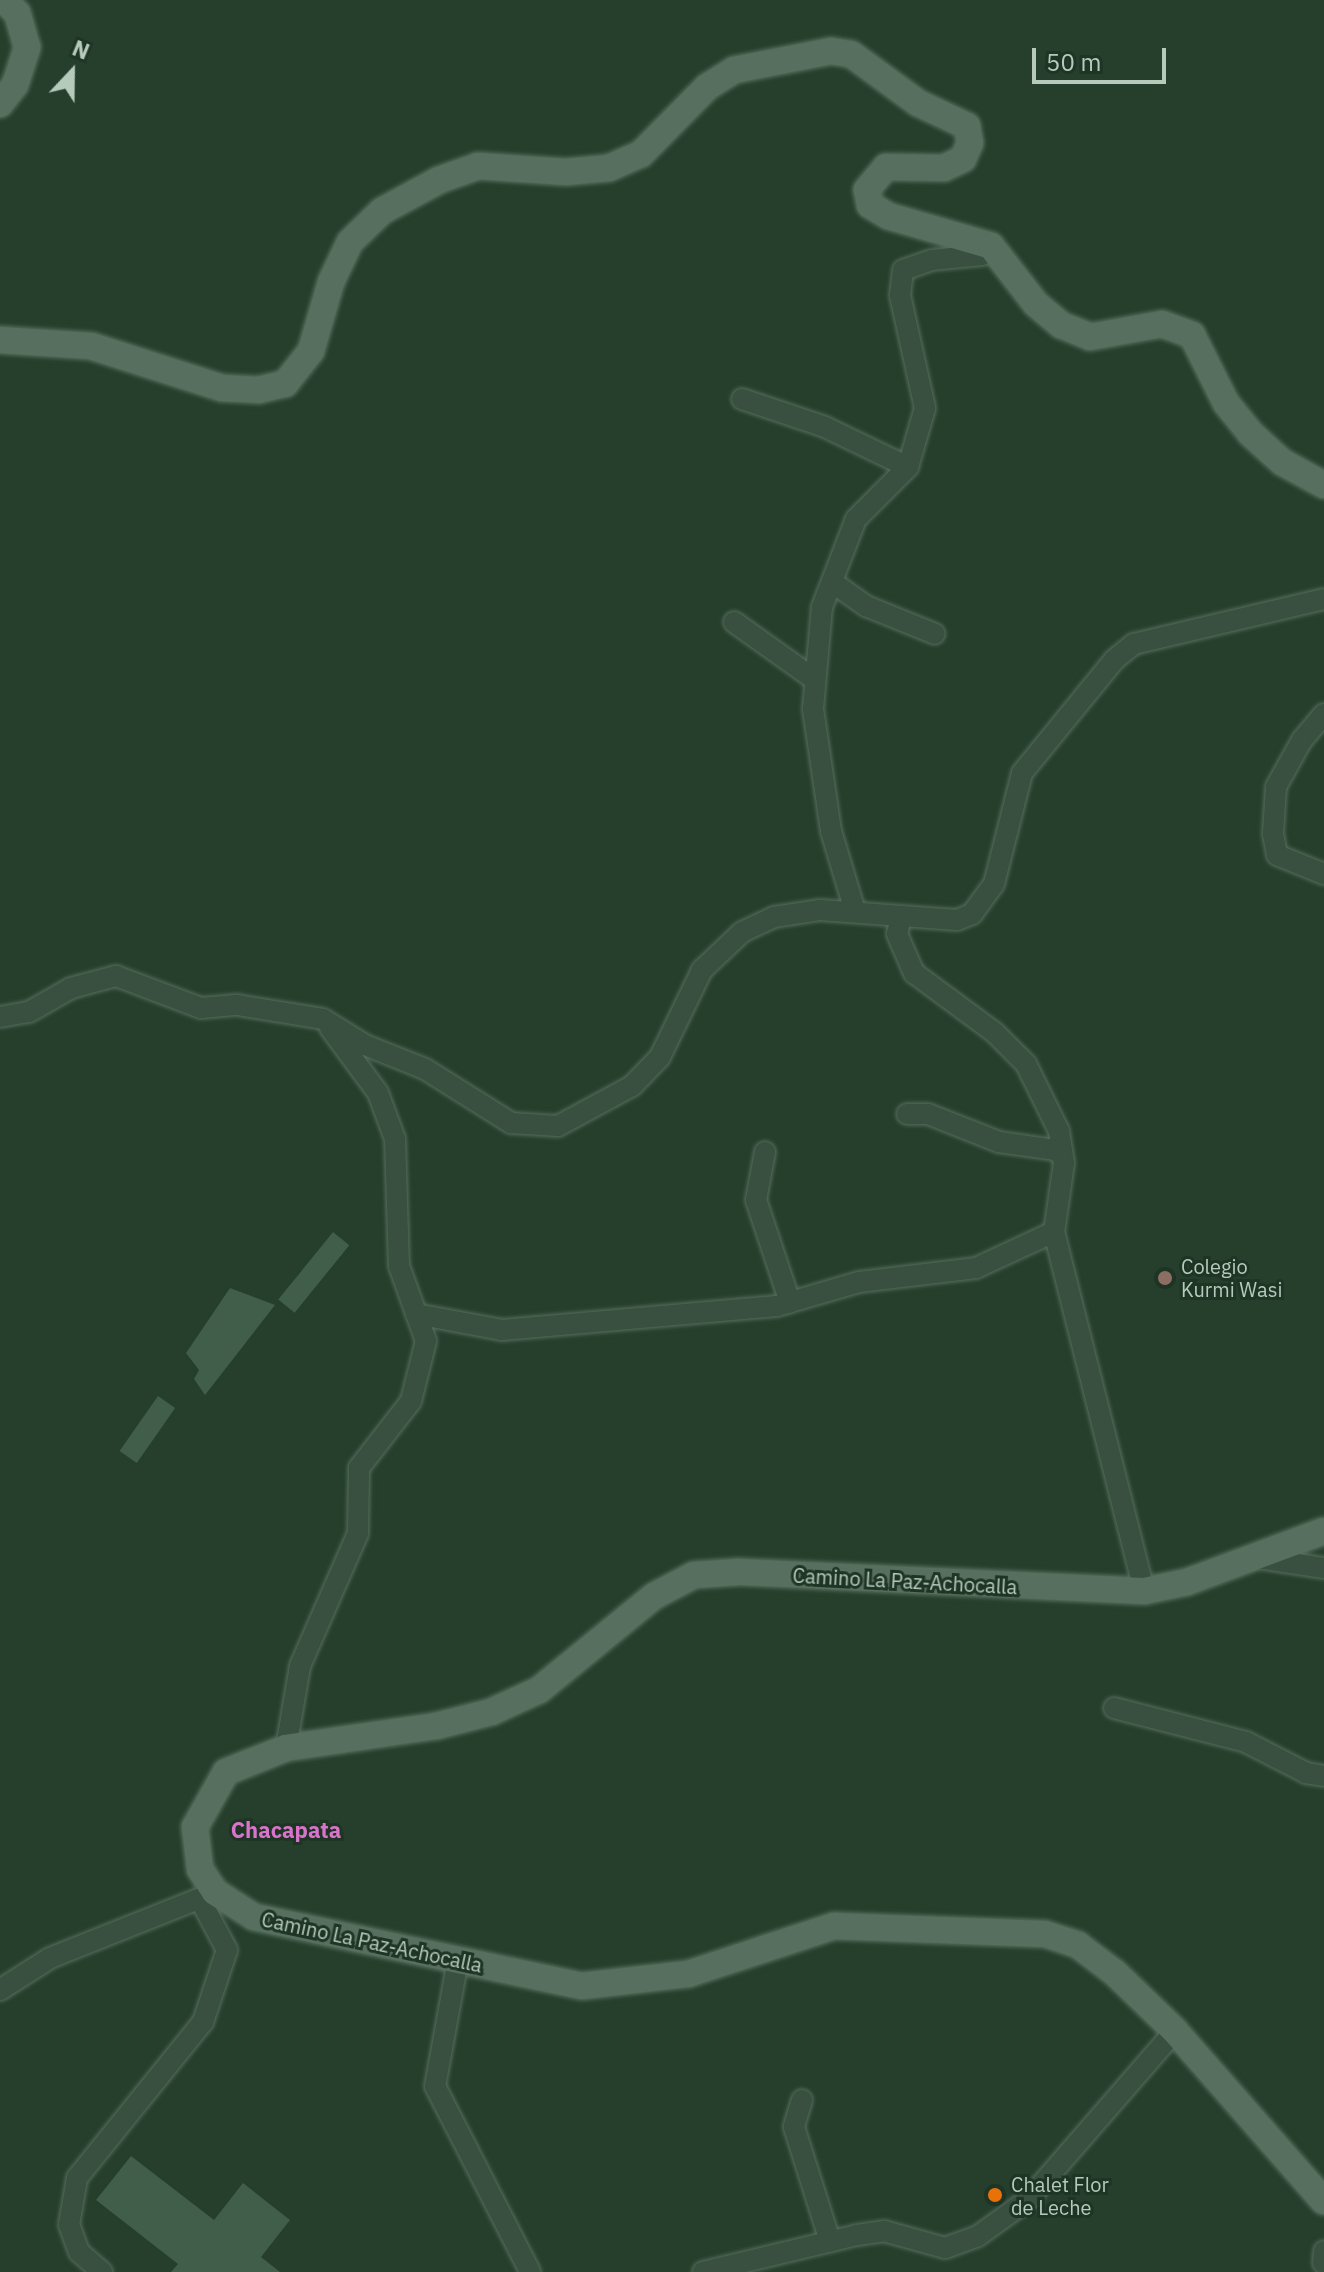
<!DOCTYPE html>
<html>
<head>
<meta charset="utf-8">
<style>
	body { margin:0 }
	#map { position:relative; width:1324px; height:2272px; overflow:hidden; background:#253f2c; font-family:"IBM Plex Sans",sans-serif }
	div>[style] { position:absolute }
	.building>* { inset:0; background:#415e4a; transform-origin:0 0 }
	.roads { filter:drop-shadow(0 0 2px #576d5d) drop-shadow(0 0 2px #576d5d) }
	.minor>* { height:20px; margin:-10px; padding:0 10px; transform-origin:10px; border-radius:10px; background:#394f3f }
	.major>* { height:26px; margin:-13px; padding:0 13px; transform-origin:13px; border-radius:13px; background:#576f5e }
	.dots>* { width:22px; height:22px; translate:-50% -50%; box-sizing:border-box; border:4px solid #1e3424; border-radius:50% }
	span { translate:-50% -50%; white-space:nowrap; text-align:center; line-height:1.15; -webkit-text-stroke:6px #1e3424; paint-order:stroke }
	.poi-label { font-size:20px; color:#b6cabc }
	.left { translate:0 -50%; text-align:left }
	.street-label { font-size:20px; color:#b6cabc }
	.neighbourhood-label { font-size:22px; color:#d875cb; font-weight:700 }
	.north { position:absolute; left:32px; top:32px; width:80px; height:80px; -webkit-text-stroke:6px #1e3424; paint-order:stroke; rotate:22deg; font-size:22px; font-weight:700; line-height:32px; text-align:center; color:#b6cabc }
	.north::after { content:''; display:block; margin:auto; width:28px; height:36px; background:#b6cabc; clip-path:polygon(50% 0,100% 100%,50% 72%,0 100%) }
	.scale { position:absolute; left:1032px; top:48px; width:134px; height:36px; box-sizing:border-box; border:4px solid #b6cabc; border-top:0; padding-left:10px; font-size:24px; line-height:28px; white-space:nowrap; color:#b6cabc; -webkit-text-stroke:6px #1e3424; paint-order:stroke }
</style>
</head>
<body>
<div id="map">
	<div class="building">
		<div style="left:333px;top:1232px;width:21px;height:87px;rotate:39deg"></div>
		<div style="clip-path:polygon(230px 1288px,275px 1305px,205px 1395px,194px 1379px,199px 1370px,186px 1353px)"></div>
		<div style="left:158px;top:1396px;width:21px;height:67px;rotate:35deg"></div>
		<div style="clip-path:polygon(131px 2156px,214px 2220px,243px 2183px,290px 2220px,261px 2257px,280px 2272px,171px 2272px,178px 2264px,96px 2200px)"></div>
	</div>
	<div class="roads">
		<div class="minor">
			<div style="left:742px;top:399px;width:88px;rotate:18.6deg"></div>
			<div style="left:825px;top:427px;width:92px;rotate:25.7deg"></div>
			<div style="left:832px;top:582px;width:42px;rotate:35.2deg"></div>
			<div style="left:866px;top:606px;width:74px;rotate:22.1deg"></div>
			<div style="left:734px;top:622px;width:98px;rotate:35.5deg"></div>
			<div style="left:1324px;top:714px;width:34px;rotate:130deg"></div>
			<div style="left:1302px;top:740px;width:54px;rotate:119deg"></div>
			<div style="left:1276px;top:787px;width:47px;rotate:93.7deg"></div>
			<div style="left:1273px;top:834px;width:21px;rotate:79deg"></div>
			<div style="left:1277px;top:855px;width:51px;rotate:22deg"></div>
			<div style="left:855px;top:911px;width:84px;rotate:-106.7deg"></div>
			<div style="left:831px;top:831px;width:123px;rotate:-98.4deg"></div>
			<div style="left:813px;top:709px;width:102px;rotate:-85deg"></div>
			<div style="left:822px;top:607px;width:94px;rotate:-68.9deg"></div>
			<div style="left:856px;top:519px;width:74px;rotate:-45deg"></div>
			<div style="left:908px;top:467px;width:61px;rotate:-73.9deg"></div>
			<div style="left:925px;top:408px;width:116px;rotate:-102.5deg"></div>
			<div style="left:900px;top:295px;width:25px;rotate:-83deg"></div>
			<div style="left:903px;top:270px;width:31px;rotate:-19deg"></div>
			<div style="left:932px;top:260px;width:50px;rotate:-5.7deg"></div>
			<div style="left:982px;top:255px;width:13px;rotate:-45deg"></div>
			<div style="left:901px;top:917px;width:17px;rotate:103deg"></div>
			<div style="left:897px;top:934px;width:43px;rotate:66.4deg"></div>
			<div style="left:914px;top:973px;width:101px;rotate:36.5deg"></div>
			<div style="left:995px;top:1033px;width:44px;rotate:45deg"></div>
			<div style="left:1026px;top:1064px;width:75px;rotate:63.8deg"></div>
			<div style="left:1059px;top:1131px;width:32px;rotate:81deg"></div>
			<div style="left:1064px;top:1163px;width:70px;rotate:98.2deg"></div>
			<div style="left:1054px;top:1232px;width:370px;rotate:75.9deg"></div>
			<div style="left:0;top:1017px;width:29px;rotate:-10deg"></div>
			<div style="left:29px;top:1012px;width:48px;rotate:-29.7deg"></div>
			<div style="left:71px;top:988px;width:47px;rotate:-14.9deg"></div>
			<div style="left:116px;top:976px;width:91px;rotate:20.6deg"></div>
			<div style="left:201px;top:1008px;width:36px;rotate:-5deg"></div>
			<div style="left:237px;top:1005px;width:87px;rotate:9.2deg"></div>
			<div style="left:323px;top:1019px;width:49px;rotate:31.8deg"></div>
			<div style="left:365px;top:1045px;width:65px;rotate:21.8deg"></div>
			<div style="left:425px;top:1069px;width:102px;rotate:32.1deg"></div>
			<div style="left:511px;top:1123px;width:47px;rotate:3.7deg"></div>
			<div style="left:558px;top:1126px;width:84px;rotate:-28.4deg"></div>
			<div style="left:632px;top:1086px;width:40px;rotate:-46deg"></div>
			<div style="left:660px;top:1057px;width:97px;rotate:-64.2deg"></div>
			<div style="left:702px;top:970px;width:55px;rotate:-43.5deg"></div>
			<div style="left:742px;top:932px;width:35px;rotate:-25deg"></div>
			<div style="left:774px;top:917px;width:47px;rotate:-8.7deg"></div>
			<div style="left:820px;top:910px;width:137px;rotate:4.2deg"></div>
			<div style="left:957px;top:920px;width:16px;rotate:-22deg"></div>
			<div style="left:972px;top:914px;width:37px;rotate:-54deg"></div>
			<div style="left:994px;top:884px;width:114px;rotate:-75.8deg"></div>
			<div style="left:1022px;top:773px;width:146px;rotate:-50.8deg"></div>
			<div style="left:1114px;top:660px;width:26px;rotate:-39deg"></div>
			<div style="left:1134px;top:644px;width:195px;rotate:-13.3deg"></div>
			<div style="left:907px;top:1114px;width:21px"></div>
			<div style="left:928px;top:1114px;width:76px;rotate:21.5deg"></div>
			<div style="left:999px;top:1142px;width:58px;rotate:8deg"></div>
			<div style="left:1056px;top:1150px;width:8px;rotate:45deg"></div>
			<div style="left:765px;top:1152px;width:49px;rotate:100.6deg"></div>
			<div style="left:756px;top:1200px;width:108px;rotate:71.6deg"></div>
			<div style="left:416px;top:1314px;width:87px;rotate:10.5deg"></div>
			<div style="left:502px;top:1330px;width:276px;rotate:-5deg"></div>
			<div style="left:777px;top:1306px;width:85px;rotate:-16.3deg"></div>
			<div style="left:859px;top:1282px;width:118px;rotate:-6.8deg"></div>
			<div style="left:976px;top:1268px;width:86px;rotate:-24.8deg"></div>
			<div style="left:1258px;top:1558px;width:67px;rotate:8.6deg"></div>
			<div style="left:1114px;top:1708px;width:136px;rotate:14.4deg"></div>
			<div style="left:1246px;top:1742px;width:68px;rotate:27.3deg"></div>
			<div style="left:1306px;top:1773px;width:18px;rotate:9deg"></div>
			<div style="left:286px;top:1748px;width:83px;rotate:-80.3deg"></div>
			<div style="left:300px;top:1666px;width:145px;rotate:-66.4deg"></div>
			<div style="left:358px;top:1533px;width:65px;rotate:-89.1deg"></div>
			<div style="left:359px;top:1468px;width:85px;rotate:-52.2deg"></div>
			<div style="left:411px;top:1401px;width:62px;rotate:-76deg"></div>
			<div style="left:426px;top:1341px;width:80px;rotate:-109.8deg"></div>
			<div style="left:399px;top:1266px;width:127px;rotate:-91.8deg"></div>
			<div style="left:395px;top:1139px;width:49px;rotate:-110.3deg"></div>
			<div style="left:378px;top:1093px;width:81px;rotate:-126.4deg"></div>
			<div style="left:458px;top:1960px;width:128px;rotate:100.3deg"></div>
			<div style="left:435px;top:2086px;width:209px;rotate:62.9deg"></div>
			<div style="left:0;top:1990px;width:59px;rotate:-32.6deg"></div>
			<div style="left:50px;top:1958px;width:173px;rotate:-21.7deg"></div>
			<div style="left:802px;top:2100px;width:28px;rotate:107deg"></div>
			<div style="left:794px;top:2127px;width:120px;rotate:72.5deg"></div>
			<div style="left:1323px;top:2263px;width:12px;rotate:-85deg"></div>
			<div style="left:102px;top:2272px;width:30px;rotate:-139deg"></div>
			<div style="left:79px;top:2252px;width:29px;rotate:-110deg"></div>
			<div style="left:69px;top:2225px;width:48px;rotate:-80.3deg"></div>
			<div style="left:77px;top:2178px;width:201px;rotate:-51.1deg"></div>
			<div style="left:203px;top:2022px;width:76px;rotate:-71.6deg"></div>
			<div style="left:227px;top:1950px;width:55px;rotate:-118deg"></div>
			<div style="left:703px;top:2272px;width:158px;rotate:-13.5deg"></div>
			<div style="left:857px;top:2235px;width:27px;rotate:-8deg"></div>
			<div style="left:884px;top:2231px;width:63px;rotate:15.6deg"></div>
			<div style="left:945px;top:2248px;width:35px;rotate:-20deg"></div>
			<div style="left:978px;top:2236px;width:62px;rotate:-35.8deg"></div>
			<div style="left:1028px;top:2200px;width:224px;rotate:-49deg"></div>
		</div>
		<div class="major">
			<div style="left:0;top:104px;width:24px;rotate:-52deg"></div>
			<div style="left:15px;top:85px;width:40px;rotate:-72deg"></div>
			<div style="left:27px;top:47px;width:35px;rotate:-106deg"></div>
			<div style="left:17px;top:13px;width:18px;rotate:-135deg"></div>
			<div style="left:0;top:340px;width:91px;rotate:3.8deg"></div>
			<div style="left:91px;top:346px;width:138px;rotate:17.8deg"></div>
			<div style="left:222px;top:388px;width:36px;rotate:3deg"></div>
			<div style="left:258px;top:390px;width:28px;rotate:-13deg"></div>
			<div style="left:285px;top:384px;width:42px;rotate:-51.8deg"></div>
			<div style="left:311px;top:351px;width:72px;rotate:-73.8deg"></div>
			<div style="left:331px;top:282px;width:44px;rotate:-64.6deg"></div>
			<div style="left:350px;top:242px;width:45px;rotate:-44.1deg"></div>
			<div style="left:382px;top:211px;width:65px;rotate:-28.5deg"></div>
			<div style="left:439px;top:180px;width:41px;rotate:-19.7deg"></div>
			<div style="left:478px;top:166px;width:88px;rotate:3.9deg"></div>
			<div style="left:566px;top:172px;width:43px;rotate:-5.3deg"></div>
			<div style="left:609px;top:168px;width:35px;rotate:-24deg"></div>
			<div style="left:641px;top:154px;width:94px;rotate:-45.4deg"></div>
			<div style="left:707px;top:87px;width:32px;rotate:-32deg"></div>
			<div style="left:734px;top:70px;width:99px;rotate:-11.1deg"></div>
			<div style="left:831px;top:51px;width:20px;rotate:9deg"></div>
			<div style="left:851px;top:54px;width:83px;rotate:36.2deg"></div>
			<div style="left:918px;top:103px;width:54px;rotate:25.1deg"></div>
			<div style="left:967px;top:126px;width:17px;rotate:80deg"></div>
			<div style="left:970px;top:143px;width:17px;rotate:114deg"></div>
			<div style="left:963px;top:159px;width:21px;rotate:155deg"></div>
			<div style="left:944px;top:168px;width:58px;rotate:-179deg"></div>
			<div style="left:886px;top:167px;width:30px;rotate:130deg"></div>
			<div style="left:867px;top:190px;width:15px;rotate:79deg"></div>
			<div style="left:870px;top:205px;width:21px;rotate:31deg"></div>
			<div style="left:888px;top:216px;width:107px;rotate:16.2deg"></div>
			<div style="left:991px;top:246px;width:73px;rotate:52.2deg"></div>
			<div style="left:1036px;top:304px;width:33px;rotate:40deg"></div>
			<div style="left:1061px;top:325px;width:31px;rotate:22deg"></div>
			<div style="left:1090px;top:337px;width:73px;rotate:-10.2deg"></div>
			<div style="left:1162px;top:324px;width:32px;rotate:20deg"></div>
			<div style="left:1192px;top:335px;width:76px;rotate:63.4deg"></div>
			<div style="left:1226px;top:403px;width:38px;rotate:51deg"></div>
			<div style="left:1250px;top:433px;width:43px;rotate:42.2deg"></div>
			<div style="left:1282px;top:462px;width:48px;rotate:28.7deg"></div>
			<div style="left:1324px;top:1531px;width:146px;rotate:159.6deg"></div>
			<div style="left:1187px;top:1582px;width:44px;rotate:168.2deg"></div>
			<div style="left:1144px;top:1591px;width:406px;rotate:-177.3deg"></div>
			<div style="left:738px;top:1572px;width:44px;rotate:176.1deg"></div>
			<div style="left:694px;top:1575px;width:45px;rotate:152.3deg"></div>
			<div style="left:654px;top:1596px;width:149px;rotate:140.7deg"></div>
			<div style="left:539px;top:1690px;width:53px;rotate:155.4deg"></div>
			<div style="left:491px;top:1712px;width:57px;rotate:165.7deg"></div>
			<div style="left:436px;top:1726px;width:152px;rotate:171.7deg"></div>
			<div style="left:286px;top:1748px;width:65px;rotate:158.2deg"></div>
			<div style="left:226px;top:1772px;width:63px;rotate:119.4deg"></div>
			<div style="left:195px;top:1827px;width:42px;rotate:83.2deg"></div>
			<div style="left:200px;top:1869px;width:27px;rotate:57deg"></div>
			<div style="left:215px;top:1892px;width:46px;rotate:32.7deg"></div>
			<div style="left:254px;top:1917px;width:335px;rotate:11.9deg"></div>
			<div style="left:582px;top:1986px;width:107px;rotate:-6.5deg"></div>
			<div style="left:688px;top:1974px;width:154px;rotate:-18.2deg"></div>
			<div style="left:834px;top:1926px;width:211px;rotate:2.2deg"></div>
			<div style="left:1045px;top:1934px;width:35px;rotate:18deg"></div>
			<div style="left:1078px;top:1945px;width:46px;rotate:37.1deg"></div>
			<div style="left:1115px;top:1973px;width:83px;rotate:44deg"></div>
			<div style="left:1175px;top:2031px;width:226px;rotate:48.8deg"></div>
		</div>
	</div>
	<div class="dots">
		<div style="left:1165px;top:1278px;background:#8d6e63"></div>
		<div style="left:995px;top:2195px;background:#e8710a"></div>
	</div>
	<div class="poi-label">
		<span class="left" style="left:1181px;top:1278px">Colegio<br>Kurmi Wasi</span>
		<span class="left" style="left:1011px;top:2196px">Chalet Flor<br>de Leche</span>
	</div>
	<div class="street-label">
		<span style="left:905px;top:1581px;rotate:3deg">Camino La Paz-Achocalla</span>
		<span style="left:372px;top:1942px;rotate:12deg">Camino La Paz-Achocalla</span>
	</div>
	<div class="neighbourhood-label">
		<span style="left:286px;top:1830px">Chacapata</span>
	</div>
	<div class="north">N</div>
	<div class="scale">50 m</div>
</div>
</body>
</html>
